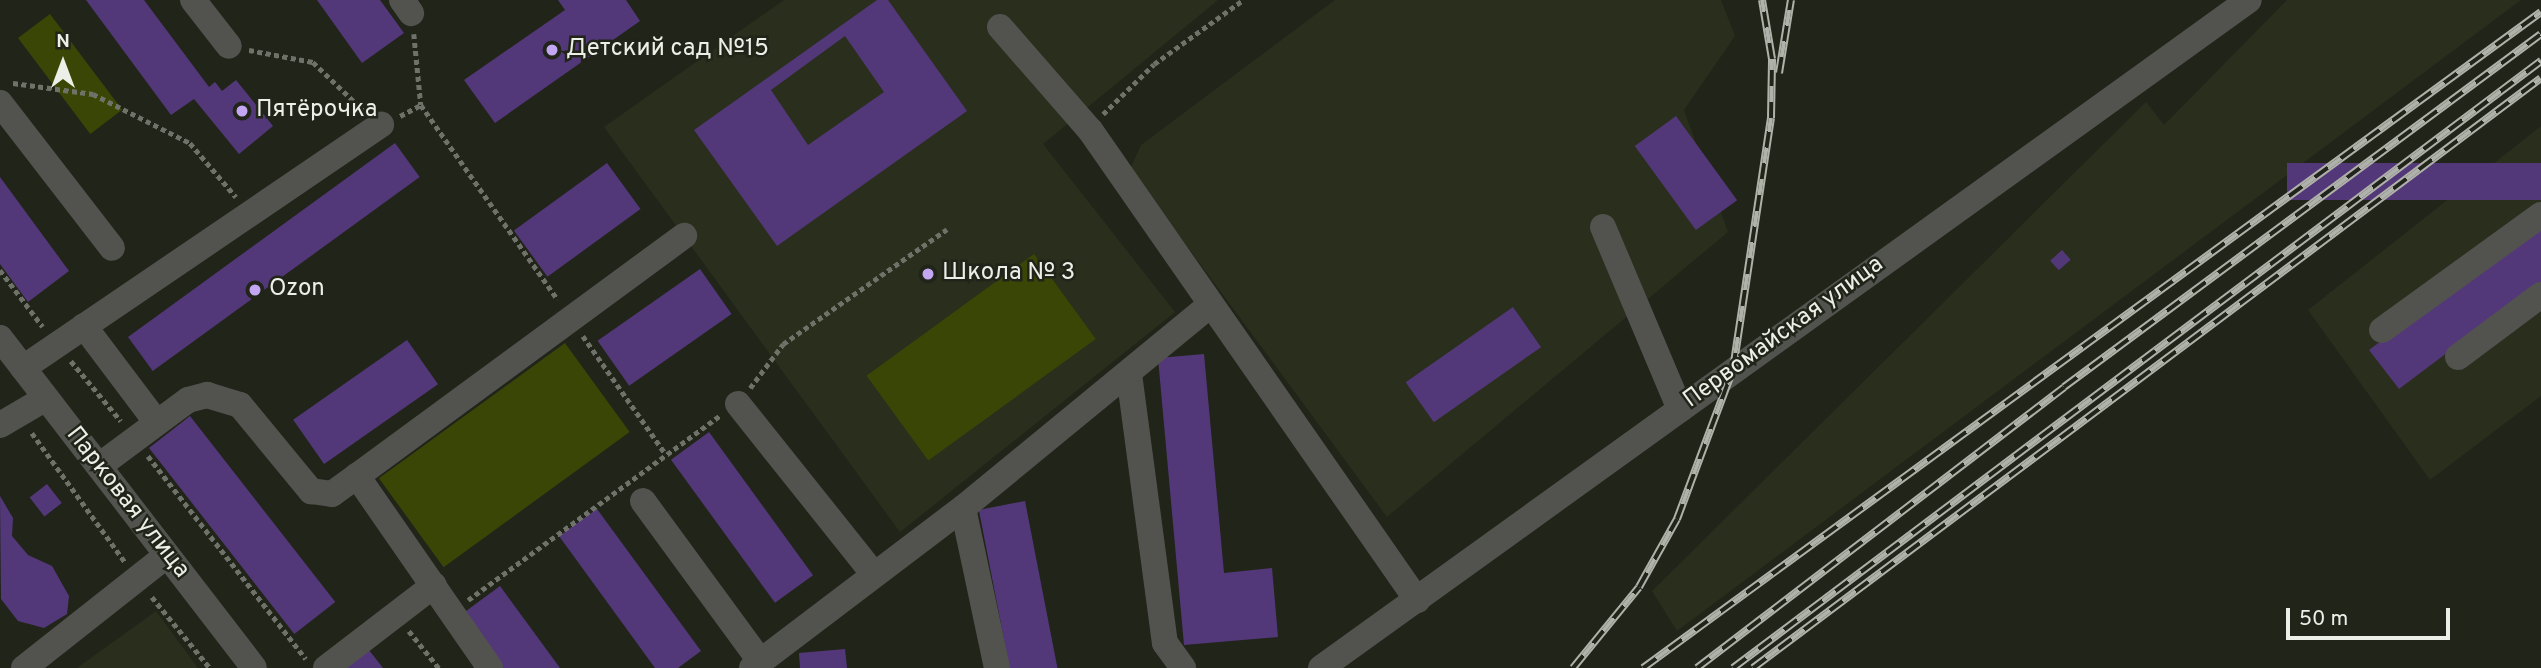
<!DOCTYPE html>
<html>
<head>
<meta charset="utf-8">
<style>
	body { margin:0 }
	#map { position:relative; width:2541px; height:668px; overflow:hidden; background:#212419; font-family:Overpass,sans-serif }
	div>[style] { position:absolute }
	.built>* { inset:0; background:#292e1d }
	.green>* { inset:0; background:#3a4606; transform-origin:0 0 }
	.building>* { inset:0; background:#533879; transform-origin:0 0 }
	.path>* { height:4.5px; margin-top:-2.25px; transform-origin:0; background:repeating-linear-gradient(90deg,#6f7268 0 5px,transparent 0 8.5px) }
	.minor>* { height:26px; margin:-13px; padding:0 13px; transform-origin:13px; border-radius:13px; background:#52534e }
	.rail>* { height:8px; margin-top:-4px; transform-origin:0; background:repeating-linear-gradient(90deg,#212419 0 16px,#afb2a9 0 32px); box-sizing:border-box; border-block:2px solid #afb2a9 }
	.dots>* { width:19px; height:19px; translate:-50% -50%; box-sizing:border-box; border:4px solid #212419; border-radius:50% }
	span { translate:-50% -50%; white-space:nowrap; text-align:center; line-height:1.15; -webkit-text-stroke:5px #212419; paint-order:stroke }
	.poi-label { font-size:24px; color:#ecefe7 }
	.left { translate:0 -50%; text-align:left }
	.street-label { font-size:24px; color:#ecefe7 }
	.north { position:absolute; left:28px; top:28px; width:70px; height:70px; -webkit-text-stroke:5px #212419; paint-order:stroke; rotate:0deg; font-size:19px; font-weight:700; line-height:28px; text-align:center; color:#ecefe7 }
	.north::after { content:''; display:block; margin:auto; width:24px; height:32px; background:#ecefe7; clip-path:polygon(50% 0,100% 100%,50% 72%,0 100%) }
	.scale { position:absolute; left:2286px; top:608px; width:164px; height:32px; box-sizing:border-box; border:4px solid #ecefe7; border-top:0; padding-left:9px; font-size:21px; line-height:24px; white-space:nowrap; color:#ecefe7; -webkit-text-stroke:5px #212419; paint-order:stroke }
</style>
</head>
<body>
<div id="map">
	<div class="built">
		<div style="clip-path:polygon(784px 0,1218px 0,1043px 144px,1175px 312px,900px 532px,604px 127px)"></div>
		<div style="clip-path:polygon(1335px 0,1721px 0,1735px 36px,1684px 110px,1728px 232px,1387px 517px,1130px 169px,1141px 145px)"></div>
		<div style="clip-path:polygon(2287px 0,2521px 0,1677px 631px,1652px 591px,2146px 102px,2164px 125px)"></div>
		<div style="clip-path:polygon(2541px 126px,2541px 396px,2430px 480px,2308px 310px)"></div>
		<div style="clip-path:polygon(156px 611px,198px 668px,77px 668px)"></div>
	</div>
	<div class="green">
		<div style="left:50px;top:14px;width:120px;height:40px;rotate:53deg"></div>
		<div style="left:1034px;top:254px;width:105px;height:207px;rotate:54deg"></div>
		<div style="left:565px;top:343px;width:110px;height:230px;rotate:54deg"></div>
	</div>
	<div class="building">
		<div style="clip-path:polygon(86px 0,144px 0,209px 87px,215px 82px,222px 91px,236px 80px,273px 126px,239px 154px,194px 99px,171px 115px)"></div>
		<div style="clip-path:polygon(317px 0,380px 0,404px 33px,362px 63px)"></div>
		<div style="clip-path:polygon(558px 0,626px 0,640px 21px,495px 123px,464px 80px,565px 10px)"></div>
		<div style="clip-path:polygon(evenodd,877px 0,888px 0,967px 111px,777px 246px,694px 130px,877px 0,845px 36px,884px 92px,808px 145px,771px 90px,845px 36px)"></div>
		<div style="left:1676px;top:116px;width:104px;height:51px;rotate:54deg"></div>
		<div style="left:395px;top:143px;width:42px;height:330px;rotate:54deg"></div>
		<div style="left:607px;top:163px;width:57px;height:115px;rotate:54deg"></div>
		<div style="left:2541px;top:163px;width:37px;height:254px;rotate:90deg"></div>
		<div style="clip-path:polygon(0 177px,69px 271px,28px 302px,0 264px)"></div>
		<div style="clip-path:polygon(2541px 221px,2541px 282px,2399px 389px,2369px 350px)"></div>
		<div style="left:2062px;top:250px;width:13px;height:16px;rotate:48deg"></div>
		<div style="left:700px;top:269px;width:55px;height:125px;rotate:55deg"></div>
		<div style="left:1513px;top:307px;width:49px;height:131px;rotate:55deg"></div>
		<div style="left:407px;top:340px;width:54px;height:139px;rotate:55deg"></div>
		<div style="clip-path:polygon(1204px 354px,1224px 573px,1272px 568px,1278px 637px,1184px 645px,1158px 358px)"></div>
		<div style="left:190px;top:416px;width:236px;height:52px;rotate:52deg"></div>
		<div style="left:709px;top:432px;width:177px;height:47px;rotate:54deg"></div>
		<div style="left:47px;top:484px;width:24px;height:22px;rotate:52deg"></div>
		<div style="clip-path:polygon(0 496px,13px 518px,12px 536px,28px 555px,52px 566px,69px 596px,67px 614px,44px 628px,18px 621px,1px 599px)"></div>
		<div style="left:1025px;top:501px;width:170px;height:47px;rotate:79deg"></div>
		<div style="clip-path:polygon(597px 509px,701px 651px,678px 668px,655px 668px,559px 536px)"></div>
		<div style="clip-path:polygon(500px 586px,560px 668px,502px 668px,462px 614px)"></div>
		<div style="clip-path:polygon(362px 641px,383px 668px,327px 668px)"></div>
		<div style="clip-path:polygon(845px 649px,847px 668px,800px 668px,799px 653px)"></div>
	</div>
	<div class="path">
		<div style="left:414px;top:34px;width:71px;rotate:84.4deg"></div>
		<div style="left:421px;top:105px;width:238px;rotate:54.9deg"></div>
		<div style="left:249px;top:50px;width:65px;rotate:10.6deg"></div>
		<div style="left:313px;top:62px;width:69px;rotate:43.8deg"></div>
		<div style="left:13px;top:83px;width:81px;rotate:7.8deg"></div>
		<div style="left:93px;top:94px;width:109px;rotate:26.8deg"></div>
		<div style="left:190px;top:143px;width:71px;rotate:49.6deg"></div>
		<div style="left:1103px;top:114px;width:71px;rotate:-44.4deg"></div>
		<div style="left:1154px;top:64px;width:110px;rotate:-35.7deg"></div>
		<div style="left:400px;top:116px;width:24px;rotate:-28deg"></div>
		<div style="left:0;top:270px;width:71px;rotate:53deg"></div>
		<div style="left:583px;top:336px;width:143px;rotate:55deg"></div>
		<div style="left:71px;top:361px;width:78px;rotate:50.2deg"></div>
		<div style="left:750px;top:388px;width:55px;rotate:-53.1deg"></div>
		<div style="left:783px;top:344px;width:200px;rotate:-35deg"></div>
		<div style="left:32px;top:433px;width:159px;rotate:54.2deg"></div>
		<div style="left:148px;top:456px;width:257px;rotate:52.1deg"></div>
		<div style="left:152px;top:597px;width:92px;rotate:50.8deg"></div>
		<div style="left:468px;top:600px;width:313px;rotate:-36.2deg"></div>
		<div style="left:409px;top:631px;width:48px;rotate:51deg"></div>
	</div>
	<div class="minor">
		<div style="left:193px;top:0;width:58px;rotate:52deg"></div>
		<div style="left:402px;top:0;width:16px;rotate:55deg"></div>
		<div style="left:1000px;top:27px;width:137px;rotate:48.9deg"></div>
		<div style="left:1090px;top:130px;width:573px;rotate:55.17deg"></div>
		<div style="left:0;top:103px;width:183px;rotate:52.3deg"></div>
		<div style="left:1603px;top:227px;width:198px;rotate:67.1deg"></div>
		<div style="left:84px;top:326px;width:121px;rotate:53deg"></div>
		<div style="left:2382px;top:330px;width:196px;rotate:-35.9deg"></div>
		<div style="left:0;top:338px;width:416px;rotate:52.4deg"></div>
		<div style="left:2458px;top:357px;width:104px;rotate:-36.8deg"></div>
		<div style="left:23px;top:368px;width:433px;rotate:-34.2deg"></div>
		<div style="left:1129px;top:374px;width:271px;rotate:82.4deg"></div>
		<div style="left:1165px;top:643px;width:31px;rotate:54deg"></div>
		<div style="left:738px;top:404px;width:216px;rotate:51.4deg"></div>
		<div style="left:0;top:425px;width:53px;rotate:-30.4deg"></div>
		<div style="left:99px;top:466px;width:111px;rotate:-36.6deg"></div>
		<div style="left:188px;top:400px;width:20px;rotate:-15deg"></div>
		<div style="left:207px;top:395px;width:34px;rotate:17deg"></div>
		<div style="left:240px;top:405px;width:112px;rotate:50.5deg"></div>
		<div style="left:311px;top:491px;width:21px;rotate:8deg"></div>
		<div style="left:332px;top:494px;width:31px;rotate:-36deg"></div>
		<div style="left:643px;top:501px;width:198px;rotate:53.8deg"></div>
		<div style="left:963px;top:508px;width:164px;rotate:78deg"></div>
		<div style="left:24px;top:668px;width:182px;rotate:-38.3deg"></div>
		<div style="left:326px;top:668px;width:136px;rotate:-37.5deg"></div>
		<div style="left:490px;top:668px;width:234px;rotate:-124.7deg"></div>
		<div style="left:357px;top:476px;width:406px;rotate:-36.3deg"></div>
		<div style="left:752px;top:668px;width:265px;rotate:-37.2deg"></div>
		<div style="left:963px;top:508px;width:320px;rotate:-39.4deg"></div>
		<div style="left:1321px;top:668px;width:1143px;rotate:-35.75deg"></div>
	</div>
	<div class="rail">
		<div style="left:1779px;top:73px;width:74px;rotate:-80.7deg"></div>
		<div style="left:1573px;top:668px;width:104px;rotate:-50.8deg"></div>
		<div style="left:1639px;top:587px;width:78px;rotate:-60.8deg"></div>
		<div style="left:1677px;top:519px;width:160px;rotate:-69.5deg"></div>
		<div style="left:1733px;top:369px;width:254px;rotate:-81.4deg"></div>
		<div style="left:1771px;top:118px;width:59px;rotate:-89deg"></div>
		<div style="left:1772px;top:59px;width:60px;rotate:-99.6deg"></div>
		<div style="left:1643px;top:668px;width:1112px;rotate:-36.15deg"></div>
		<div style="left:1697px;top:668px;width:462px;rotate:-37.4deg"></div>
		<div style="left:2064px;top:387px;width:593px;rotate:-36.5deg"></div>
		<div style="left:1733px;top:668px;width:1011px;rotate:-36.92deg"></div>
		<div style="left:1753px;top:668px;width:984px;rotate:-36.82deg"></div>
	</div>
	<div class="dots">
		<div style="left:552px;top:50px;background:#c3a7f2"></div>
		<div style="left:242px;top:111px;background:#c3a7f2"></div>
		<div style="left:928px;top:274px;background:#c3a7f2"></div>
		<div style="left:255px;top:290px;background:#c3a7f2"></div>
	</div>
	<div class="poi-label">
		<span class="left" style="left:566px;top:50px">Детский сад №15</span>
		<span class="left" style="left:256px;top:111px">Пятёрочка</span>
		<span class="left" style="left:942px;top:274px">Школа № 3</span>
		<span class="left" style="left:269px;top:290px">Ozon</span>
	</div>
	<div class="street-label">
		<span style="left:1784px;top:333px;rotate:-36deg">Первомайская улица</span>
		<span style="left:127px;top:503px;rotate:52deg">Парковая улица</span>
	</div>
	<div class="north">N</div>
	<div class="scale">50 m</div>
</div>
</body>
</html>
